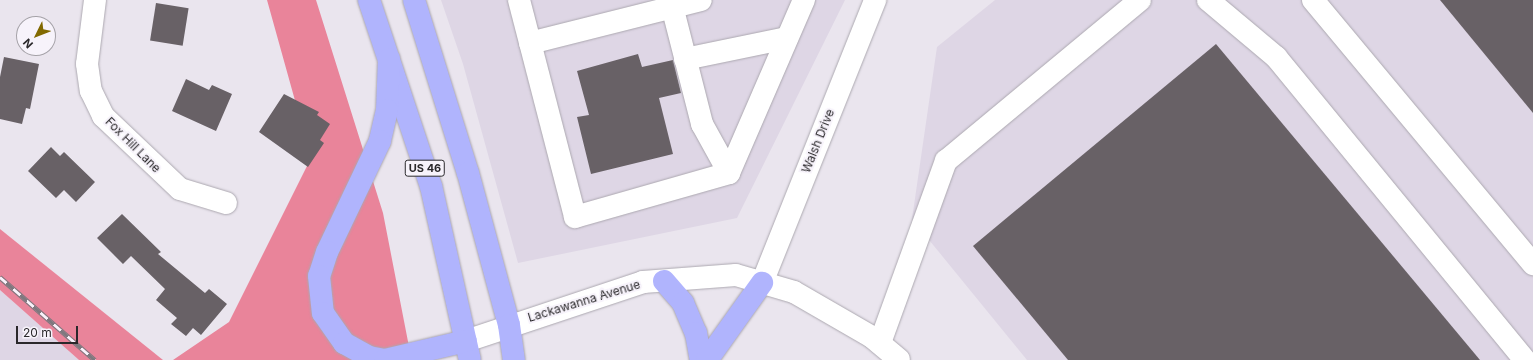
<!DOCTYPE html>
<html>
<head>
<meta charset="utf-8">
<style>
	body { margin:0 }
	#map { position:relative; width:1533px; height:360px; overflow:hidden; background:#eae5ee; font-family:Inter,sans-serif }
	div>[style] { position:absolute }
	.built>* { inset:0; background:#ded6e5 }
	.forest>* { inset:0; background:#e9849a }
	.building>* { inset:0; background:#686166; transform-origin:0 0 }
	.roads { filter:drop-shadow(0 0 1px #aca8b0) drop-shadow(0 0 1px #aca8b0) }
	.minor>* { height:22px; margin:-11px; padding:0 11px; transform-origin:11px; border-radius:11px; background:#fff }
	.highway>* { height:22px; margin:-11px; padding:0 11px; transform-origin:11px; border-radius:11px; background:#b0b4fd }
	.rail>* { height:4.5px; margin-top:-2.25px; transform-origin:0; background:repeating-linear-gradient(90deg,#f7f3fb 0 9px,#7d797f 0 18px); box-sizing:border-box; border-block:1px solid #7d797f }
	span { translate:-50% -50%; white-space:nowrap; text-align:center; line-height:1.15; -webkit-text-stroke:4px #f7f3fb; paint-order:stroke }
	.shield-label span { padding:1px 3px; background:#f7f3fb; border:1px solid; border-radius:3px; -webkit-text-stroke-width:0 }
	.shield-label { font-size:11px; color:#2a282b; font-weight:700 }
	.street-label { font-size:12px; color:#2a282b }
	.north { position:absolute; left:16px; top:16px; width:40px; height:40px; box-sizing:border-box; background:#f7f3fb; border:1px solid #a5a2a8; border-radius:50%; rotate:227deg; font-size:11px; font-weight:700; line-height:16px; text-align:center; color:#2a282b }
	.north::after { content:''; display:block; margin:auto; width:14px; height:18px; background:#826901; clip-path:polygon(50% 0,100% 100%,50% 72%,0 100%) }
	.scale { position:absolute; left:16px; top:326px; width:62px; height:18px; box-sizing:border-box; border:2px solid #2a282b; border-top:0; padding-left:5px; font-size:12px; line-height:14px; white-space:nowrap; color:#2a282b; -webkit-text-stroke:3px #f7f3fb; paint-order:stroke }
</style>
</head>
<body>
<div id="map">
	<div class="built">
		<div style="clip-path:polygon(441px 0,845px 0,737px 218px,518px 263px,463px 64px)"></div>
		<div style="clip-path:polygon(995px 0,1533px 0,1533px 360px,1027px 360px,912px 219px,937px 47px)"></div>
		<div style="clip-path:polygon(0 290px,79px 360px,0 360px)"></div>
	</div>
	<div class="forest">
		<div style="clip-path:polygon(267px 0,316px 0,383px 213px,411px 357px,396px 360px,173px 360px,229px 322px,311px 158px)"></div>
		<div style="clip-path:polygon(0 229px,163px 360px,79px 360px,0 290px)"></div>
	</div>
	<div class="building">
		<div style="clip-path:polygon(1440px 0,1533px 0,1533px 113px)"></div>
		<div style="left:156px;top:3px;width:33px;height:38px;rotate:9deg"></div>
		<div style="clip-path:polygon(1216px 44px,1480px 360px,1068px 360px,973px 246px)"></div>
		<div style="clip-path:polygon(638px 54px,642px 67px,673px 60px,681px 93px,659px 98px,673px 154px,591px 174px,577px 117px,589px 115px,577px 71px)"></div>
		<div style="clip-path:polygon(4px 57px,39px 64px,30px 109px,26px 108px,22px 124px,0 119px,0 77px)"></div>
		<div style="clip-path:polygon(186px 79px,209px 90px,212px 85px,232px 94px,216px 131px,172px 111px)"></div>
		<div style="clip-path:polygon(284px 94px,319px 112px,317px 115px,330px 124px,320px 140px,324px 143px,308px 167px,259px 132px)"></div>
		<div style="clip-path:polygon(51px 147px,60px 156px,64px 152px,95px 182px,76px 202px,64px 190px,56px 198px,28px 171px)"></div>
		<div style="clip-path:polygon(122px 214px,161px 252px,158px 254px,205px 293px,209px 289px,227px 304px,201px 335px,193px 328px,186px 336px,171px 324px,177px 318px,156px 300px,165px 289px,131px 256px,123px 264px,97px 238px)"></div>
	</div>
	<div class="roads">
		<div class="minor">
			<div style="left:95px;top:0;width:64px;rotate:97.1deg"></div>
			<div style="left:87px;top:64px;width:27px;rotate:82deg"></div>
			<div style="left:91px;top:91px;width:28px;rotate:64deg"></div>
			<div style="left:103px;top:116px;width:106px;rotate:43.5deg"></div>
			<div style="left:180px;top:189px;width:48px;rotate:16.9deg"></div>
			<div style="left:519px;top:0;width:224px;rotate:75.5deg"></div>
			<div style="left:575px;top:217px;width:160px;rotate:-15.9deg"></div>
			<div style="left:729px;top:173px;width:189px;rotate:-66.6deg"></div>
			<div style="left:1208px;top:0;width:89px;rotate:40deg"></div>
			<div style="left:1276px;top:57px;width:392px;rotate:50.6deg"></div>
			<div style="left:1313px;top:0;width:344px;rotate:50.2deg"></div>
			<div style="left:672px;top:6px;width:122px;rotate:75.7deg"></div>
			<div style="left:702px;top:124px;width:56px;rotate:61.1deg"></div>
			<div style="left:530px;top:43px;width:176px;rotate:-14.1deg"></div>
			<div style="left:685px;top:59px;width:104px;rotate:-11.6deg"></div>
			<div style="left:762px;top:283px;width:305px;rotate:-68.2deg"></div>
			<div style="left:466px;top:341px;width:187px;rotate:-18.4deg"></div>
			<div style="left:643px;top:282px;width:93px;rotate:-4.3deg"></div>
			<div style="left:736px;top:275px;width:60px;rotate:16.3deg"></div>
			<div style="left:794px;top:292px;width:90px;rotate:30deg"></div>
			<div style="left:872px;top:337px;width:35px;rotate:40deg"></div>
			<div style="left:880px;top:343px;width:194px;rotate:-70.1deg"></div>
			<div style="left:946px;top:161px;width:252px;rotate:-39.7deg"></div>
		</div>
		<div class="highway">
			<div style="left:369px;top:0;width:196px;rotate:71.6deg"></div>
			<div style="left:431px;top:186px;width:178px;rotate:77.4deg"></div>
			<div style="left:414px;top:0;width:181px;rotate:72.7deg"></div>
			<div style="left:468px;top:173px;width:157px;rotate:74.9deg"></div>
			<div style="left:509px;top:325px;width:35px;rotate:82deg"></div>
			<div style="left:389px;top:59px;width:51px;rotate:92.2deg"></div>
			<div style="left:387px;top:110px;width:32px;rotate:103deg"></div>
			<div style="left:380px;top:141px;width:123px;rotate:115.5deg"></div>
			<div style="left:327px;top:252px;width:25px;rotate:108deg"></div>
			<div style="left:319px;top:276px;width:37px;rotate:84deg"></div>
			<div style="left:323px;top:313px;width:37px;rotate:55deg"></div>
			<div style="left:344px;top:343px;width:29px;rotate:29deg"></div>
			<div style="left:369px;top:357px;width:16px;rotate:11deg"></div>
			<div style="left:385px;top:360px;width:83px;rotate:-13.2deg"></div>
			<div style="left:664px;top:281px;width:29px;rotate:49deg"></div>
			<div style="left:683px;top:303px;width:33px;rotate:67deg"></div>
			<div style="left:696px;top:333px;width:27px;rotate:80deg"></div>
			<div style="left:707px;top:360px;width:95px;rotate:-54.5deg"></div>
		</div>
	</div>
	<div class="rail">
		<div style="left:0;top:277px;width:126px;rotate:41.1deg"></div>
	</div>
	<div class="shield-label">
		<span style="left:425px;top:168px">US 46</span>
	</div>
	<div class="street-label">
		<span style="left:818px;top:141px;rotate:-68deg">Walsh Drive</span>
		<span style="left:133px;top:145px;rotate:45deg">Fox Hill Lane</span>
		<span style="left:584px;top:301px;rotate:-17deg">Lackawanna Avenue</span>
	</div>
	<div class="north">N</div>
	<div class="scale">20 m</div>
</div>
</body>
</html>
